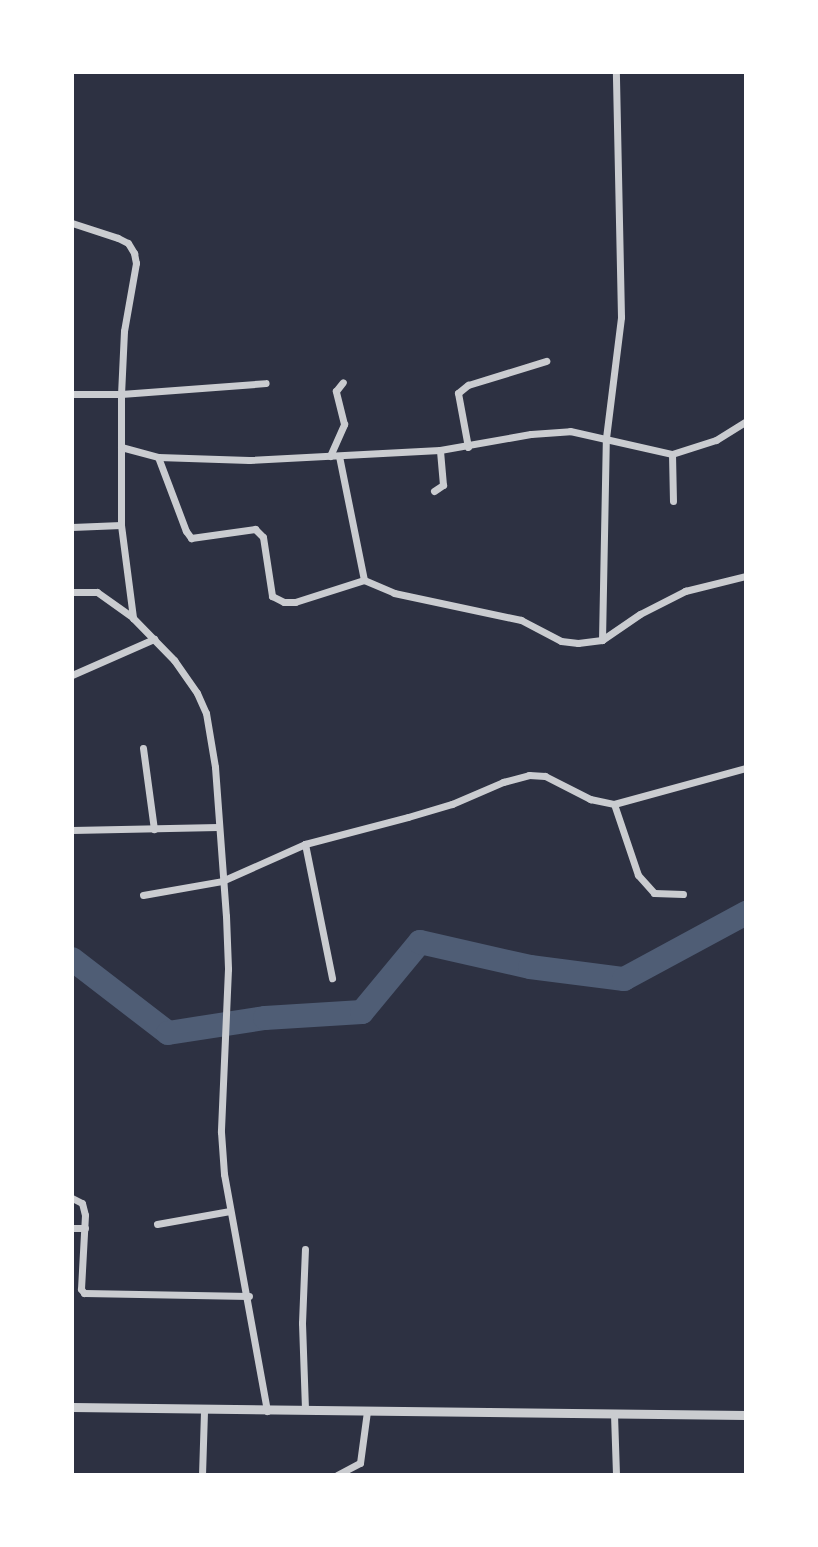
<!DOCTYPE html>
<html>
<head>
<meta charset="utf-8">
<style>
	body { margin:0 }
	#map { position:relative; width:818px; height:1547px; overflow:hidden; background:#2d3142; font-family:Commissioner,sans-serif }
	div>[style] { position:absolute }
	.river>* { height:24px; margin:-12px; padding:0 12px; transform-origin:12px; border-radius:12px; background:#4f5d75 }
	.minor>* { height:7px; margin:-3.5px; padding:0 3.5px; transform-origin:3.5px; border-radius:3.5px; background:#caccd0 }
	.tertiary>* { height:9px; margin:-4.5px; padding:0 4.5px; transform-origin:4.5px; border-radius:4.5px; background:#caccd0 }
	span { translate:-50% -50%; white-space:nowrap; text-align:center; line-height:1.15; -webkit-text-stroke:7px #fff; paint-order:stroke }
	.frame { position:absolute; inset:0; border:74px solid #fff; pointer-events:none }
</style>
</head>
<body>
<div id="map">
	<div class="river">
		<div style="left:72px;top:959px;width:121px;rotate:37.6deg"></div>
		<div style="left:168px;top:1033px;width:98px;rotate:-8.8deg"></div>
		<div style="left:265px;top:1018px;width:97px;rotate:-3.5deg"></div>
		<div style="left:362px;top:1012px;width:91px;rotate:-50.4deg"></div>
		<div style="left:420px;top:942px;width:113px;rotate:12.8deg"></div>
		<div style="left:530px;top:967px;width:95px;rotate:7.3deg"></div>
		<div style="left:624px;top:979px;width:139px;rotate:-28.4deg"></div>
	</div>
	<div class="minor">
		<div style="left:72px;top:223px;width:48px;rotate:18.1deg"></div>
		<div style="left:118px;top:238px;width:11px;rotate:27deg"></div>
		<div style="left:128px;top:243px;width:12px;rotate:59deg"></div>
		<div style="left:134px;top:253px;width:10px;rotate:79deg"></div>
		<div style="left:136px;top:263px;width:69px;rotate:100deg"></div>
		<div style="left:124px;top:331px;width:63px;rotate:92.7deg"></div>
		<div style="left:121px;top:394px;width:145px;rotate:-4.3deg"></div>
		<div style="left:72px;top:394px;width:49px"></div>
		<div style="left:121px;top:394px;width:131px;rotate:90deg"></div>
		<div style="left:121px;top:525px;width:94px;rotate:82.6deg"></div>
		<div style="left:133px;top:618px;width:59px;rotate:45.7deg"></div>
		<div style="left:174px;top:660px;width:40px;rotate:55.1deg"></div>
		<div style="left:197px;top:693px;width:22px;rotate:66deg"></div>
		<div style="left:206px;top:713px;width:55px;rotate:80.5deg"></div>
		<div style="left:215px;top:767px;width:149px;rotate:85.8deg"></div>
		<div style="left:226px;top:916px;width:53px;rotate:87.8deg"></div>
		<div style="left:228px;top:969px;width:163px;rotate:92.5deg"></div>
		<div style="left:221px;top:1132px;width:42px;rotate:85.9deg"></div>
		<div style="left:224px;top:1174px;width:241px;rotate:79.7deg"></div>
		<div style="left:121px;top:447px;width:38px;rotate:15deg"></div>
		<div style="left:158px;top:457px;width:91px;rotate:1.9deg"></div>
		<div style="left:249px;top:460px;width:191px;rotate:-3deg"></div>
		<div style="left:440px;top:450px;width:92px;rotate:-10deg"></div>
		<div style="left:531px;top:434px;width:39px;rotate:-4deg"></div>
		<div style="left:570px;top:431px;width:105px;rotate:12.7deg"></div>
		<div style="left:672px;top:454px;width:46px;rotate:-17.7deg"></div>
		<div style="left:716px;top:440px;width:36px;rotate:-32deg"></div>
		<div style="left:468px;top:447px;width:55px;rotate:-100.5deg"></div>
		<div style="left:458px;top:393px;width:13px;rotate:-39deg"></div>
		<div style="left:468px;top:385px;width:82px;rotate:-17.1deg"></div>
		<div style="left:672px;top:454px;width:47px;rotate:88.8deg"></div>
		<div style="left:330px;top:456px;width:35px;rotate:-66deg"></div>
		<div style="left:344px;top:424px;width:34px;rotate:-104deg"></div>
		<div style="left:336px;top:391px;width:11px;rotate:-52deg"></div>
		<div style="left:339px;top:456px;width:126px;rotate:78.6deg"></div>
		<div style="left:158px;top:457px;width:79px;rotate:69.3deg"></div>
		<div style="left:186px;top:531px;width:9px;rotate:54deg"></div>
		<div style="left:191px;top:538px;width:65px;rotate:-8deg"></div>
		<div style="left:255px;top:529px;width:11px;rotate:45deg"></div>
		<div style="left:263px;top:537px;width:60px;rotate:81.3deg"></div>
		<div style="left:272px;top:596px;width:13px;rotate:27deg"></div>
		<div style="left:284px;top:602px;width:11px"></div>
		<div style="left:295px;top:602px;width:72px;rotate:-17.7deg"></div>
		<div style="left:364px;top:580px;width:33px;rotate:23deg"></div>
		<div style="left:394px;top:593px;width:130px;rotate:12deg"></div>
		<div style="left:521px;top:620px;width:45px;rotate:27.7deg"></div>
		<div style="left:561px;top:641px;width:17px;rotate:7deg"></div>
		<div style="left:578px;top:643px;width:24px;rotate:-7deg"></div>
		<div style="left:602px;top:640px;width:46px;rotate:-34.4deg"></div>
		<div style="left:640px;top:614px;width:51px;rotate:-27.1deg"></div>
		<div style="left:685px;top:591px;width:63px;rotate:-13.8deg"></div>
		<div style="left:434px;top:491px;width:11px;rotate:-34deg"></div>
		<div style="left:443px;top:485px;width:35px;rotate:-95deg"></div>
		<div style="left:72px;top:527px;width:49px;rotate:-2.3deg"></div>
		<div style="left:72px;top:592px;width:25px"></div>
		<div style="left:97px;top:592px;width:43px;rotate:35.5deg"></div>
		<div style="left:602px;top:640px;width:202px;rotate:-88.9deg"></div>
		<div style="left:606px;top:438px;width:122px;rotate:-82.9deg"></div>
		<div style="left:621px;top:317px;width:245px;rotate:-91.2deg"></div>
		<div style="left:72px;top:675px;width:90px;rotate:-23.7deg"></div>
		<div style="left:143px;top:748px;width:82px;rotate:82.3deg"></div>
		<div style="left:614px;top:804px;width:75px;rotate:71.3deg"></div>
		<div style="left:638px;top:875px;width:24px;rotate:48deg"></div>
		<div style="left:654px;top:893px;width:29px;rotate:2deg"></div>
		<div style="left:72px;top:830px;width:146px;rotate:-1.2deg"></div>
		<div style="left:305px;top:844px;width:137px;rotate:78.6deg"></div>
		<div style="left:143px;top:895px;width:80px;rotate:-10deg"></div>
		<div style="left:222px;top:881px;width:91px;rotate:-24deg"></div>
		<div style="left:305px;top:844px;width:106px;rotate:-14.7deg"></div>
		<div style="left:408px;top:817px;width:46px;rotate:-16.5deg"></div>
		<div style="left:452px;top:804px;width:56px;rotate:-23.3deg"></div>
		<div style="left:503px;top:782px;width:27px;rotate:-15deg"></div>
		<div style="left:529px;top:775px;width:16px;rotate:4deg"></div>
		<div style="left:545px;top:776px;width:51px;rotate:27.1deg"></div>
		<div style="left:590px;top:799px;width:25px;rotate:12deg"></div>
		<div style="left:614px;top:804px;width:137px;rotate:-15.3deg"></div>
		<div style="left:72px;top:1198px;width:11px;rotate:27deg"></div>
		<div style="left:82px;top:1203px;width:12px;rotate:76deg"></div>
		<div style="left:85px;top:1215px;width:74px;rotate:93.1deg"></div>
		<div style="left:81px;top:1289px;width:5px;rotate:53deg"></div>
		<div style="left:84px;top:1293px;width:165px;rotate:1deg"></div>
		<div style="left:157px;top:1224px;width:74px;rotate:-10.1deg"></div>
		<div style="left:72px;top:1228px;width:13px"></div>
		<div style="left:305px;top:1409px;width:86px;rotate:-92deg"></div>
		<div style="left:302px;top:1323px;width:74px;rotate:-87.7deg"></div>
		<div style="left:614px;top:1414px;width:61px;rotate:88.1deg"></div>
		<div style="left:202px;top:1475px;width:65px;rotate:-88.2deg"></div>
		<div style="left:337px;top:1475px;width:26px;rotate:-28deg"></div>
		<div style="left:360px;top:1463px;width:52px;rotate:-82.3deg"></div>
	</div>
	<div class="tertiary">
		<div style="left:72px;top:1407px;width:674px;rotate:0.68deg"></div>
	</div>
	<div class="frame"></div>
</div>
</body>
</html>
